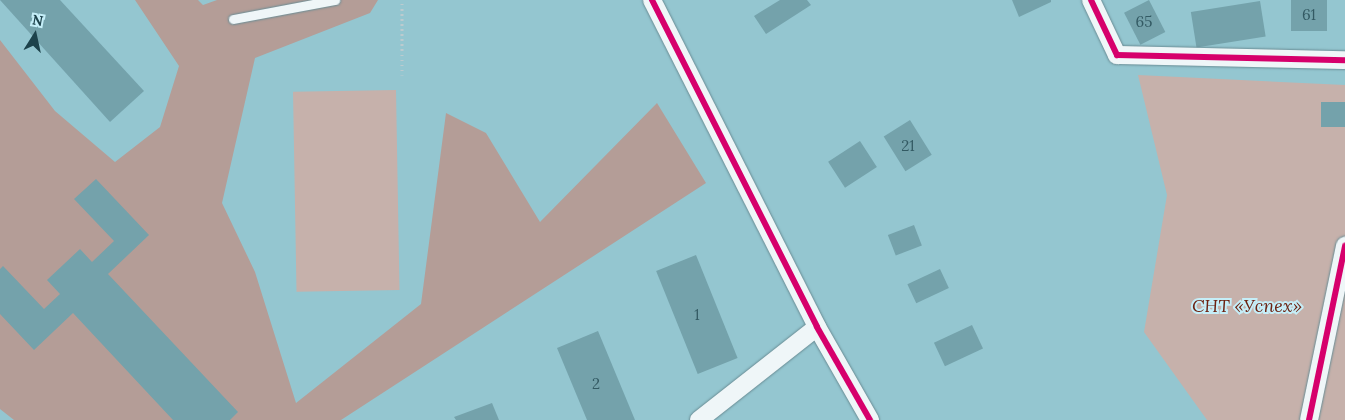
<!DOCTYPE html>
<html>
<head>
<meta charset="utf-8">
<style>
	body { margin:0 }
	#map { position:relative; width:1345px; height:420px; overflow:hidden; background:#94c6d0; font-family:Lora,serif }
	div>[style] { position:absolute }
	.green>* { inset:0; background:#c6b1ab; transform-origin:0 0 }
	.forest>* { inset:0; background:#b49d97 }
	.building>* { inset:0; background:#74a2ab; transform-origin:0 0 }
	.path>* { height:3px; margin-top:-1.5px; transform-origin:0; background:repeating-linear-gradient(90deg,#bccbcf 0 1px,transparent 0 5px) }
	.roads { filter:drop-shadow(0 0 1px #698c94) drop-shadow(0 0 1px #698c94) }
	.lane>* { height:9px; margin:-4.5px; padding:0 4.5px; transform-origin:4.5px; border-radius:4.5px; background:#eff6f8 }
	.street>* { height:18px; margin:-9px; padding:0 9px; transform-origin:9px; border-radius:9px; background:#eff6f8 }
	.cycleway>* { height:6px; margin:-3px; padding:0 3px; transform-origin:3px; border-radius:3px; background:#d6006c }
	span { translate:-50% -50%; white-space:nowrap; text-align:center; line-height:1.15; -webkit-text-stroke:4px #c5eef8; paint-order:stroke }
	.number-label { font-size:15px; color:#335a63 }
	.number-label span { -webkit-text-stroke-width:0 }
	.park-label { font-size:18px; color:#6d2211; font-style:italic }
	.north { position:absolute; left:10px; top:10px; width:50px; height:50px; -webkit-text-stroke:4px #c5eef8; paint-order:stroke; rotate:10deg; font-size:14px; font-weight:700; line-height:20px; text-align:center; color:#1d424b }
	.north::after { content:''; display:block; margin:auto; width:18px; height:22px; background:#1d424b; clip-path:polygon(50% 0,100% 100%,50% 72%,0 100%) }
</style>
</head>
<body>
<div id="map">
	<div class="green">
		<div style="clip-path:polygon(1138px 75px,1345px 85px,1345px 420px,1207px 420px,1144px 332px,1167px 195px)"></div>
		<div style="left:396px;top:90px;width:200px;height:103px;rotate:89deg"></div>
	</div>
	<div class="forest">
		<div style="clip-path:polygon(135px 0,198px 0,203px 5px,217px 0,378px 0,370px 13px,255px 58px,222px 203px,255px 272px,296px 403px,421px 304px,446px 113px,486px 133px,540px 222px,657px 103px,706px 183px,341px 420px,14px 420px,0 409px,0 40px,55px 111px,115px 162px,160px 127px,179px 66px)"></div>
	</div>
	<div class="building">
		<div style="clip-path:polygon(0 0,60px 0,144px 91px,110px 122px)"></div>
		<div style="clip-path:polygon(780px 0,807px 0,811px 5px,766px 34px,754px 16px)"></div>
		<div style="clip-path:polygon(1012px 0,1051px 0,1051px 2px,1019px 17px)"></div>
		<div style="left:1149px;top:0;width:36px;height:28px;rotate:63deg"></div>
		<div style="left:1291px;top:0;width:36px;height:31px"></div>
		<div style="left:1260px;top:1px;width:36px;height:70px;rotate:81deg"></div>
		<div style="left:1321px;top:102px;width:24px;height:25px"></div>
		<div style="left:910px;top:120px;width:41px;height:31px;rotate:58deg"></div>
		<div style="left:860px;top:141px;width:31px;height:38px;rotate:57deg"></div>
		<div style="clip-path:polygon(96px 179px,149px 235px,108px 274px,238px 412px,230px 420px,173px 420px,73px 313px,34px 350px,0 314px,0 269px,3px 266px,44px 309px,60px 294px,47px 280px,80px 249px,92px 262px,114px 241px,74px 199px)"></div>
		<div style="left:914px;top:225px;width:22px;height:28px;rotate:69deg"></div>
		<div style="left:696px;top:255px;width:111px;height:43px;rotate:68deg"></div>
		<div style="left:940px;top:269px;width:21px;height:36px;rotate:65deg"></div>
		<div style="left:972px;top:325px;width:26px;height:42px;rotate:65deg"></div>
		<div style="clip-path:polygon(598px 331px,635px 420px,587px 420px,557px 348px)"></div>
		<div style="clip-path:polygon(492px 403px,499px 420px,456px 420px,454px 417px)"></div>
	</div>
	<div class="path">
		<div style="left:402px;top:75px;width:75px;rotate:-90deg"></div>
	</div>
	<div class="roads">
		<div class="lane">
			<div style="left:233px;top:19px;width:104px;rotate:-10.6deg"></div>
		</div>
		<div class="street">
			<div style="left:652px;top:0;width:366px;rotate:63.2deg"></div>
			<div style="left:817px;top:327px;width:107px;rotate:60.3deg"></div>
			<div style="left:1091px;top:0;width:61px;rotate:64.7deg"></div>
			<div style="left:1117px;top:55px;width:228px;rotate:1.3deg"></div>
			<div style="left:699px;top:420px;width:150px;rotate:-38.2deg"></div>
			<div style="left:1309px;top:420px;width:178px;rotate:-78.3deg"></div>
		</div>
	</div>
	<div class="cycleway">
		<div style="left:652px;top:0;width:366px;rotate:63.2deg"></div>
		<div style="left:817px;top:327px;width:107px;rotate:60.3deg"></div>
		<div style="left:1091px;top:0;width:61px;rotate:64.7deg"></div>
		<div style="left:1117px;top:55px;width:228px;rotate:1.3deg"></div>
		<div style="left:1309px;top:420px;width:178px;rotate:-78.3deg"></div>
	</div>
	<div class="number-label">
		<span style="left:1309px;top:15px">61</span>
		<span style="left:1144px;top:22px">65</span>
		<span style="left:908px;top:146px">21</span>
		<span style="left:697px;top:315px">1</span>
		<span style="left:596px;top:384px">2</span>
	</div>
	<div class="park-label">
		<span style="left:1247px;top:306px">СНТ «Успех»</span>
	</div>
	<div class="north">N</div>
</div>
</body>
</html>
